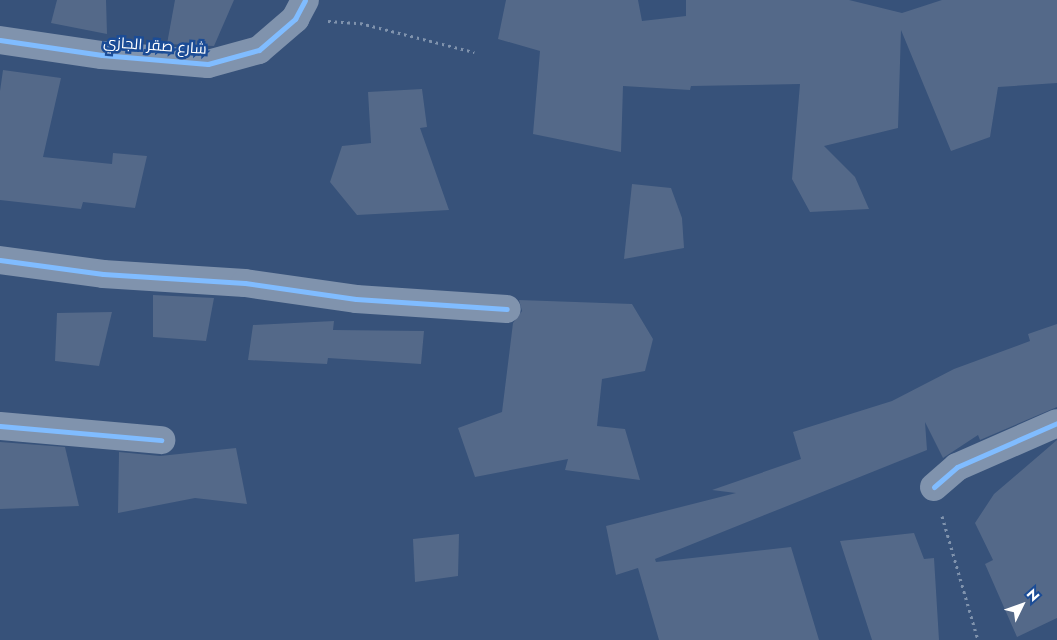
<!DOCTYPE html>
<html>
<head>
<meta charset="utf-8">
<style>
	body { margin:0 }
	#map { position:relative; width:1057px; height:640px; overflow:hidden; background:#37527a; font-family:Jost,Cairo,sans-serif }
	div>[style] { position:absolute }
	.building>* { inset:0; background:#546989 }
	.path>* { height:3px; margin-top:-1.5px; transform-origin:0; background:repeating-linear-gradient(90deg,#8093ad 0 2.5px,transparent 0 6.5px) }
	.street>* { height:28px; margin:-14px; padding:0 14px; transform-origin:14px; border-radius:14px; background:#8093ad }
	.cycleway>* { height:5px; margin:-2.5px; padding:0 2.5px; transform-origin:2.5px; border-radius:2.5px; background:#80bcff }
	span { translate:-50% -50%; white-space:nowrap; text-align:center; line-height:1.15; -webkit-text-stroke:5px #1b4c96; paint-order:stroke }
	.street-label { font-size:15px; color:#fff }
	.north { position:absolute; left:997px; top:580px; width:50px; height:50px; -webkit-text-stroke:4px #1b4c96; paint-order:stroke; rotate:48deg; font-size:14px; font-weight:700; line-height:20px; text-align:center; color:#fff }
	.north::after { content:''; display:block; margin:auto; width:18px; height:22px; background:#fff; clip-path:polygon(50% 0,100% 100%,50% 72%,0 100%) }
</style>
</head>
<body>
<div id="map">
	<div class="building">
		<div style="clip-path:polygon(57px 0,106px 0,107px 34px,51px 23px)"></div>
		<div style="clip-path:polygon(175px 0,234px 0,214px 46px,167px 44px)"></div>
		<div style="clip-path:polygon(506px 0,638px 0,642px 21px,686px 16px,686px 0,849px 0,902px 13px,942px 0,1057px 0,1057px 83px,998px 87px,990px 137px,951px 151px,901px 30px,898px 128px,824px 146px,855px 177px,869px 209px,810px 212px,792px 179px,800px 84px,691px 86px,690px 90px,623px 86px,621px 152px,533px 134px,540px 51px,498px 39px)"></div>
		<div style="clip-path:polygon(3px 70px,61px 78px,43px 157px,112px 164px,113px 153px,147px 156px,135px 208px,83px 202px,81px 209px,0 200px,0 91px)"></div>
		<div style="clip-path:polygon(422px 89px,427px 127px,420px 128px,449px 210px,357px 215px,330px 182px,342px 146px,371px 143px,368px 92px)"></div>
		<div style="clip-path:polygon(632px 184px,671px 188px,682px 218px,684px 248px,624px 259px)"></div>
		<div style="clip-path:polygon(153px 295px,214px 298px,206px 341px,153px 337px)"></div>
		<div style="clip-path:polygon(519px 300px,632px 304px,653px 339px,645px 371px,602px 379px,597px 426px,625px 429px,640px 480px,565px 470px,568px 459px,475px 477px,458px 428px,502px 412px,513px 323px,522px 311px)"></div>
		<div style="clip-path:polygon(112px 312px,99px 366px,55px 361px,57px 313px)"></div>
		<div style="clip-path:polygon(334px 321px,333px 330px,424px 331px,421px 364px,328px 358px,327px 364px,248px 360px,253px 325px)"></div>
		<div style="clip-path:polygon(1057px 324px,1057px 407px,980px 440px,978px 435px,943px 458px,925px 422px,927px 450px,655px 559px,656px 562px,791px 547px,819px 640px,659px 640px,638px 568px,616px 575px,606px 526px,736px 493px,712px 490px,801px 459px,793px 432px,892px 401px,954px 369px,1030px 341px,1028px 334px)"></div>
		<div style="clip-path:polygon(1057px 440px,1057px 618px,1017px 637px,985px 564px,993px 560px,975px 523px,994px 494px)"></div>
		<div style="clip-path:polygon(0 442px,65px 447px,79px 506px,0 509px)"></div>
		<div style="clip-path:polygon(236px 448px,247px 504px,195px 498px,118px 513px,119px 452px,160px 456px)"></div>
		<div style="clip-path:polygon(914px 533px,924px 559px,934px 558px,939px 640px,872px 640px,840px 541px)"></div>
		<div style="clip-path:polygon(459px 534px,458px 576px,415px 582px,413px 539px)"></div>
	</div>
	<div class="path">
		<div style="left:328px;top:21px;width:32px;rotate:4deg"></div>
		<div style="left:360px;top:23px;width:118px;rotate:14.3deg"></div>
		<div style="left:942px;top:516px;width:129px;rotate:73.8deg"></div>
	</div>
	<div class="street">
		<div style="left:0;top:40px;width:103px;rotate:8.4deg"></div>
		<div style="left:102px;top:55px;width:106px;rotate:4.9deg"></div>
		<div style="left:208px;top:64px;width:53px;rotate:-15.4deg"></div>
		<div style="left:259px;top:50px;width:48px;rotate:-40.7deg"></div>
		<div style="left:295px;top:19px;width:21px;rotate:-62deg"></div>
		<div style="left:0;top:260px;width:104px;rotate:7.7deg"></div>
		<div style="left:103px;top:274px;width:142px;rotate:3.6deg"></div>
		<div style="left:245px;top:283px;width:112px;rotate:8.2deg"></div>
		<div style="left:356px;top:299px;width:151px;rotate:3.8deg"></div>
		<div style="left:0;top:426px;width:162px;rotate:5deg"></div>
		<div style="left:934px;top:487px;width:30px;rotate:-41deg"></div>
		<div style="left:957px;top:467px;width:109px;rotate:-23.7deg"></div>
	</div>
	<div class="cycleway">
		<div style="left:0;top:40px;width:103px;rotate:8.4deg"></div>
		<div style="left:102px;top:55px;width:106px;rotate:4.9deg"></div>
		<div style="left:208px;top:64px;width:53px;rotate:-15.4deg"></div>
		<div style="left:259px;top:50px;width:48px;rotate:-40.7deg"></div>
		<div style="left:295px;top:19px;width:21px;rotate:-62deg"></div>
		<div style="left:0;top:260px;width:104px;rotate:7.7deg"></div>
		<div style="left:103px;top:274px;width:142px;rotate:3.6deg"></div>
		<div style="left:245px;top:283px;width:112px;rotate:8.2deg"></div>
		<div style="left:356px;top:299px;width:151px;rotate:3.8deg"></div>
		<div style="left:0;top:426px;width:162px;rotate:5deg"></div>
		<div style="left:934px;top:487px;width:30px;rotate:-41deg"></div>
		<div style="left:957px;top:467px;width:109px;rotate:-23.7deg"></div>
	</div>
	<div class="street-label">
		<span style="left:155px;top:46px;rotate:4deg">شارع صقر الجازي</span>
	</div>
	<div class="north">N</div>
</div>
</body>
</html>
